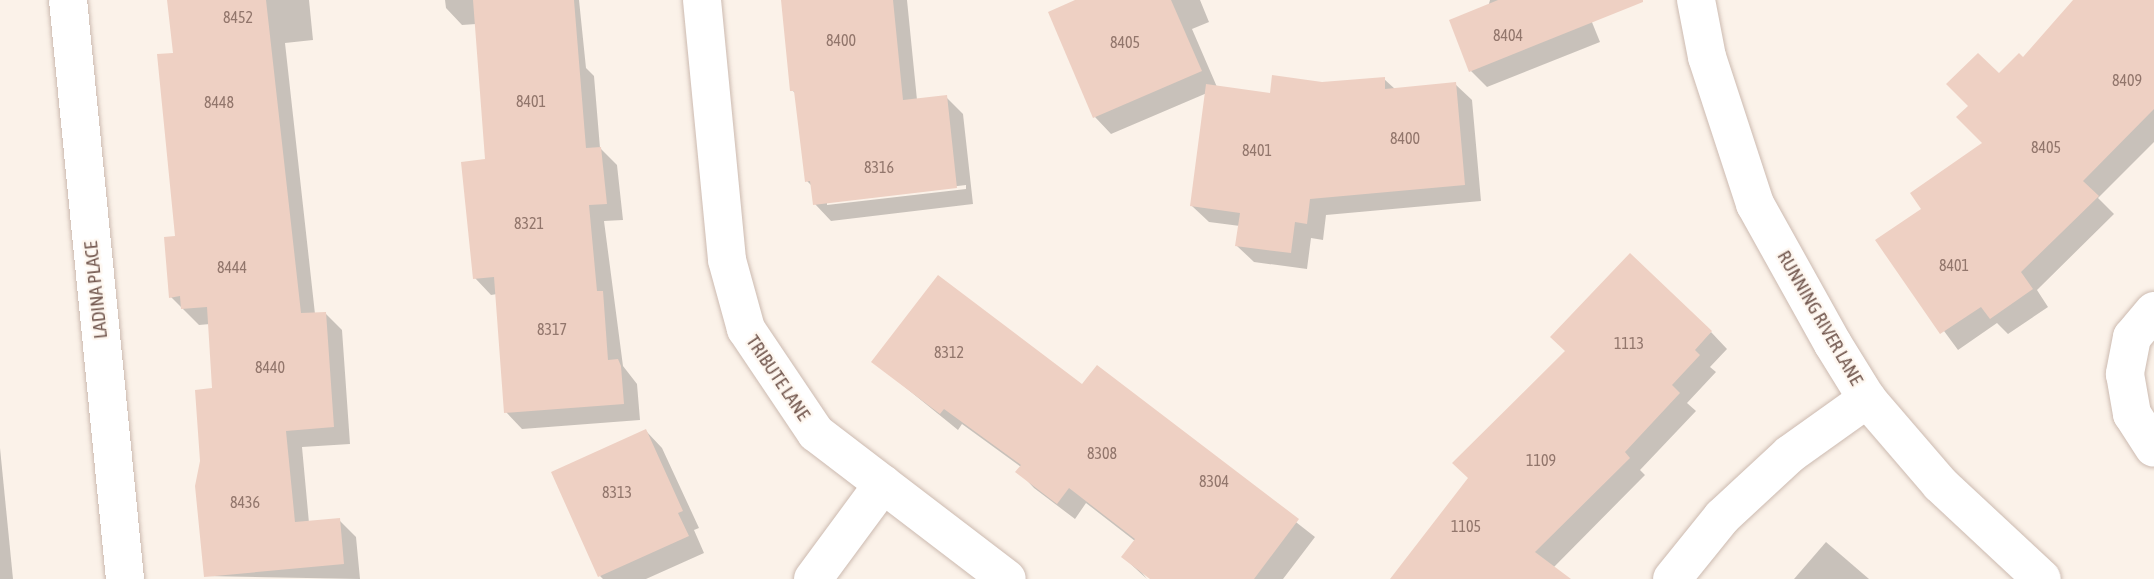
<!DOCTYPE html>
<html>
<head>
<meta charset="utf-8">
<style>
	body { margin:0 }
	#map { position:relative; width:2154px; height:579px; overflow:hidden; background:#fbf2e9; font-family:"Asap Condensed",sans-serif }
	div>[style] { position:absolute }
	.shadow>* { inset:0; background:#0003 }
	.building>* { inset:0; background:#eed0c3 }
	.roads { filter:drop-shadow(0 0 2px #ccbab0) drop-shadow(0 0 2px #ccbab0) }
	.minor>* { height:38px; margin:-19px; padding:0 19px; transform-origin:19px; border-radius:19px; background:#fff }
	span { translate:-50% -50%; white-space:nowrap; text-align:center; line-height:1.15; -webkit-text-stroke:5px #fef7f0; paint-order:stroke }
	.number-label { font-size:16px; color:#92766c }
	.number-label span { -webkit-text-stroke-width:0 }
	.street-label { font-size:19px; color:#73584f }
</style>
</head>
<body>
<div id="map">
	<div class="shadow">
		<div style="clip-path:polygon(168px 0,309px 0,313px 40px,285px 43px,315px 314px,325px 313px,342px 330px,350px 444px,302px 447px,309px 523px,339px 520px,356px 537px,360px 579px,205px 576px,202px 461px,214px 390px,210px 324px,199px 325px,171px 297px,177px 238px,174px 54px)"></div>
		<div style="clip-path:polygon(445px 0,579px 0,586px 68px,594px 76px,600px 148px,617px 165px,623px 220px,604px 221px,623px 366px,637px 384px,640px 420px,522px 429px,506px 412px,497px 294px,491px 295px,475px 278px,486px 161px,476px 24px,462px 25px,446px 8px)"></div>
		<div style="clip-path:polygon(evenodd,786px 0,907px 0,917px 100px,946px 97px,963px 114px,973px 204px,831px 221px,815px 204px,812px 186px,807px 181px,797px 95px,792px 90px,786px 0,966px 185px,966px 189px,827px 205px,827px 202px,966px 185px)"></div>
		<div style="clip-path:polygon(1079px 0,1200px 0,1209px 22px,1192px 29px,1217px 87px,1271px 95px,1322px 84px,1384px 79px,1395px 89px,1455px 84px,1472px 100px,1481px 201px,1326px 215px,1323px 240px,1311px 238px,1307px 269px,1254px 262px,1237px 246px,1240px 226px,1209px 222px,1192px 206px,1207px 93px,1111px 134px,1095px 117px)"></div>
		<div style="clip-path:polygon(1490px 0,1583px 0,1600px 42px,1487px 87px,1471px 71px)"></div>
		<div style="clip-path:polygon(2074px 0,2154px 0,2154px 142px,2098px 198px,2114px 214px,2037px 290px,2048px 307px,2008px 334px,1997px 323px,1958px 350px,1877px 240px,1923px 209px,1984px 143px,1999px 75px,2023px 60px)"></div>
		<div style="clip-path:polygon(1711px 332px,1727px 349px,1710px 367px,1716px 372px,1687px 403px,1696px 411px,1640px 470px,1645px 475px,1552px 569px,1560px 579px,1393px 579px)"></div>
		<div style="clip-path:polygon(874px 362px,1083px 387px,1098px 367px,1315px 537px,1283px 579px,1153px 579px,1139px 569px,1147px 579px,1123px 557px,1135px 541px,1086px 503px,1075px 519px,1034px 488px,1018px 471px,1021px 467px,962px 424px,958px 430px)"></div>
		<div style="clip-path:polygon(646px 431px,662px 448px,699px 528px,694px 530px,704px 553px,646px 579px,603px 579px,600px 576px)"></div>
		<div style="clip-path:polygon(0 448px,13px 579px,0 579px)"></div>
		<div style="clip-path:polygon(1826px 542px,1869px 579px,1794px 579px)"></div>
	</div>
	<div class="building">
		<div style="clip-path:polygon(167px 0,266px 0,301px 313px,326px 312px,334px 427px,286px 431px,295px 522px,340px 518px,344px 564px,204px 577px,195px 486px,200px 461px,195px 390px,212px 388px,207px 307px,181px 309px,180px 296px,169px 298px,164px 237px,175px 236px,157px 54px,173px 53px)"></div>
		<div style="clip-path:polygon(473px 0,574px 0,586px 148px,601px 147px,607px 204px,589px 205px,597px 291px,603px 291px,608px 360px,618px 359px,621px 366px,624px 404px,504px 413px,494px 277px,473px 279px,461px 162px,485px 159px)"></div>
		<div style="clip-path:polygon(781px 0,893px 0,903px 100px,947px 95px,957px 188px,813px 205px,810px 181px,805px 182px,794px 91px,790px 91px)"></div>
		<div style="clip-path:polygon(1075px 0,1171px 0,1202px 71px,1093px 118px,1048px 12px)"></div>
		<div style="clip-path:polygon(1498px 0,1643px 0,1643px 2px,1469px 72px,1449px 20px)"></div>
		<div style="clip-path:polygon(2073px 0,2154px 0,2154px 109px,2083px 181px,2099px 196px,2021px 272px,2033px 289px,1990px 319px,1981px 307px,1940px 334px,1875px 240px,1921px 209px,1910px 193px,1982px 143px,1956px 117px,1968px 106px,1946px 84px,1978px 53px,1999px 73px,2019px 53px,2023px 57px)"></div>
		<div style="clip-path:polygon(1272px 75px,1322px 82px,1385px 77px,1385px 89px,1456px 82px,1465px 185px,1310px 199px,1307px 224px,1295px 222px,1291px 253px,1235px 246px,1240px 213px,1190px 206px,1206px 84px,1270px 93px)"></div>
		<div style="clip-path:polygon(1630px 253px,1712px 331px,1695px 350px,1700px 355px,1672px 385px,1680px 393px,1625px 452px,1630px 458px,1535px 552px,1571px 579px,1390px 579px,1468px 478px,1452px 463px,1565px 351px,1550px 337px)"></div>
		<div style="clip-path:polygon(938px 275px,1082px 384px,1097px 365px,1299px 519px,1254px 579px,1150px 579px,1121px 557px,1135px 539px,1069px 488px,1057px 504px,1015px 472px,1021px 465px,944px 409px,940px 414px,871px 362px)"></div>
		<div style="clip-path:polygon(646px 429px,683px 511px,678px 513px,689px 536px,598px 577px,551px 472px)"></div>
	</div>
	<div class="roads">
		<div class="minor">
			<div style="left:68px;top:0;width:582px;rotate:84.38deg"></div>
			<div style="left:702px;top:0;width:261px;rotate:84.5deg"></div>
			<div style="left:727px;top:260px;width:72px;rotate:74.6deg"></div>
			<div style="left:746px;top:329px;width:125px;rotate:56.1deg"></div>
			<div style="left:816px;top:433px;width:240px;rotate:37.4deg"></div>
			<div style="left:1696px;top:0;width:58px;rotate:79.1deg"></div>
			<div style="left:1707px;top:57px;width:155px;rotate:71.9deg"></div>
			<div style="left:1755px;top:204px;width:160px;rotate:60.9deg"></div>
			<div style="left:1833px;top:344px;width:65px;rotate:58.3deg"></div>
			<div style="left:1867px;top:399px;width:112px;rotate:49.3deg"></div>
			<div style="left:1940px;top:484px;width:139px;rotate:43deg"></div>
			<div style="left:2154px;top:311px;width:34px;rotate:130deg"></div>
			<div style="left:2132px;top:337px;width:38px;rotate:101deg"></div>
			<div style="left:2125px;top:374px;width:41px;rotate:80.1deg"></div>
			<div style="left:2132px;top:414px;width:40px;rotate:57.1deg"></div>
			<div style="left:813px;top:579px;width:118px;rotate:-53.6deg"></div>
			<div style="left:1672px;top:579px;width:80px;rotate:-51.1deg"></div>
			<div style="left:1722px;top:517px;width:93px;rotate:-42.8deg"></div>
			<div style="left:1790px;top:454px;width:95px;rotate:-35.5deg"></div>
		</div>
	</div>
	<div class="number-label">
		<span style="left:238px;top:17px">8452</span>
		<span style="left:1508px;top:35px">8404</span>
		<span style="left:841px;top:40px">8400</span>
		<span style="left:1125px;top:42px">8405</span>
		<span style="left:2127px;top:80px">8409</span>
		<span style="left:531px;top:101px">8401</span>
		<span style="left:219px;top:102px">8448</span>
		<span style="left:1405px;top:138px">8400</span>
		<span style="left:2046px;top:147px">8405</span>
		<span style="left:1257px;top:150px">8401</span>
		<span style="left:879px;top:167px">8316</span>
		<span style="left:529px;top:223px">8321</span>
		<span style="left:1954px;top:265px">8401</span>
		<span style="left:232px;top:267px">8444</span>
		<span style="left:552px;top:329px">8317</span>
		<span style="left:1629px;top:343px">1113</span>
		<span style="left:949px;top:352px">8312</span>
		<span style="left:270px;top:367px">8440</span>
		<span style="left:1102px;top:453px">8308</span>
		<span style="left:1541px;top:460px">1109</span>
		<span style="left:1214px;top:481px">8304</span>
		<span style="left:617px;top:492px">8313</span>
		<span style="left:245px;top:502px">8436</span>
		<span style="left:1466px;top:526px">1105</span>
	</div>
	<div class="street-label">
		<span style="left:96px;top:290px;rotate:-96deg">LADINA PLACE</span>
		<span style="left:1820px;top:318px;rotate:60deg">RUNNING RIVER LANE</span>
		<span style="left:778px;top:378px;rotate:56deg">TRIBUTE LANE</span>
	</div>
</div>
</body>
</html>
